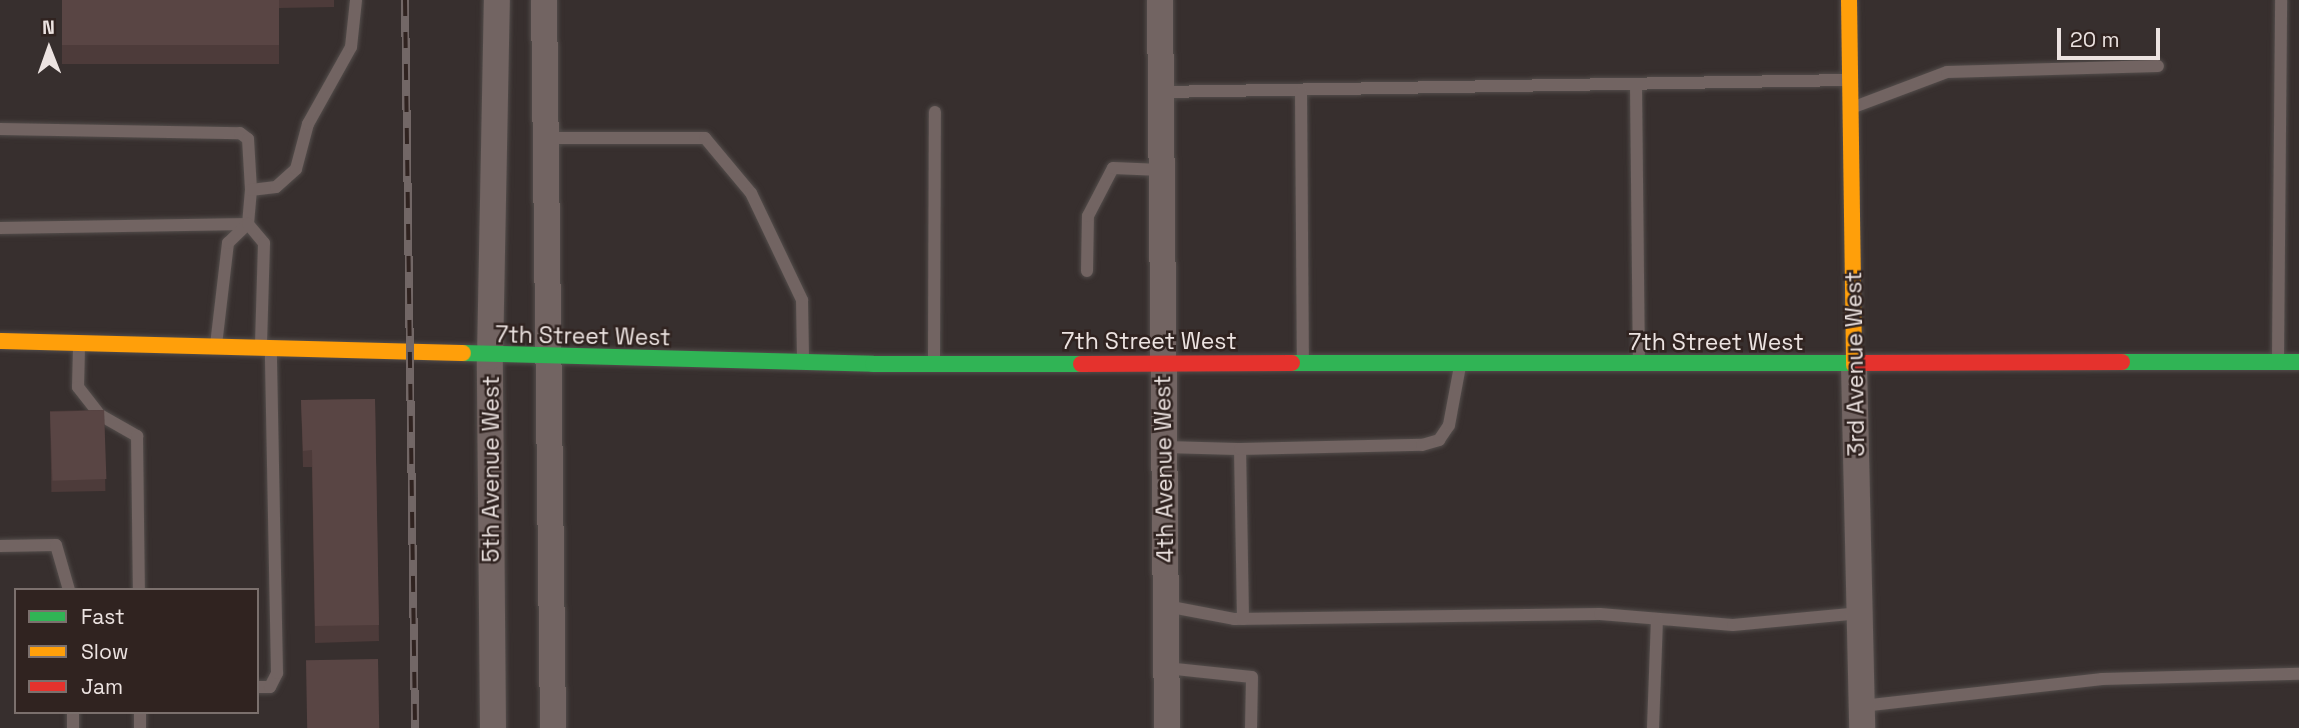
<!DOCTYPE html>
<html>
<head>
<meta charset="utf-8">
<style>
	body { margin:0 }
	#map { position:relative; width:2299px; height:728px; overflow:hidden; background:#372f2e; font-family:"Space Grotesk",sans-serif }
	div>[style] { position:absolute }
	.roads { filter:drop-shadow(0 0 2px #534d4b) drop-shadow(0 0 2px #534d4b) }
	.lane>* { height:12px; margin:-6px; padding:0 6px; transform-origin:6px; border-radius:6px; background:#726462 }
	.street>* { height:26px; margin:-13px; padding:0 13px; transform-origin:13px; border-radius:13px; background:#726462 }
	.fast>* { height:16px; margin:-8px; padding:0 8px; transform-origin:8px; border-radius:8px; background:#30b455 }
	.slow>* { height:16px; margin:-8px; padding:0 8px; transform-origin:8px; border-radius:8px; background:#ff9f0a }
	.jam>* { height:16px; margin:-8px; padding:0 8px; transform-origin:8px; border-radius:8px; background:#e5322d }
	.rail>* { height:8px; margin-top:-4px; transform-origin:0; background:repeating-linear-gradient(90deg,#302320 0 16px,#726766 0 32px); box-sizing:border-box; border-block:2px solid #726766 }
	.wall>* { inset:0; background:#4d3b3a; transform-origin:0 0 }
	.building>* { inset:0; background:#594544; transform-origin:0 0 }
	span { translate:-50% -50%; white-space:nowrap; text-align:center; line-height:1.15; -webkit-text-stroke:5px #302320; paint-order:stroke }
	.street-label { font-size:23px; color:#ece3e1 }
	.legend { position:absolute; left:14px; top:588px; width:245px; height:126px; box-sizing:border-box; background:#302320; border:2px solid #7b706d; margin:0; padding:9px 12px; list-style:none; font-size:21px; color:#ece3e1 }
	.legend li { display:flex; align-items:center; gap:14px; height:35px }
	.legend b { width:35px; border:2px solid #7b706d }
	.north { position:absolute; left:14px; top:14px; width:70px; height:70px; -webkit-text-stroke:5px #302320; paint-order:stroke; rotate:359deg; font-size:19px; font-weight:700; line-height:28px; text-align:center; color:#ece3e1 }
	.north::after { content:''; display:block; margin:auto; width:24px; height:32px; background:#ece3e1; clip-path:polygon(50% 0,100% 100%,50% 72%,0 100%) }
	.scale { position:absolute; left:2057px; top:28px; width:103px; height:32px; box-sizing:border-box; border:4px solid #ece3e1; border-top:0; padding-left:9px; font-size:21px; line-height:24px; white-space:nowrap; color:#ece3e1; -webkit-text-stroke:5px #302320; paint-order:stroke }
</style>
</head>
<body>
<div id="map">
	<div class="roads">
		<div class="lane">
			<div style="left:1636px;top:85px;width:276px;rotate:89.4deg"></div>
			<div style="left:1161px;top:92px;width:685px;rotate:-1deg"></div>
			<div style="left:1301px;top:92px;width:269px;rotate:89.6deg"></div>
			<div style="left:1854px;top:107px;width:99px;rotate:-20.6deg"></div>
			<div style="left:1947px;top:72px;width:211px;rotate:-1.6deg"></div>
			<div style="left:0;top:129px;width:240px;rotate:1deg"></div>
			<div style="left:240px;top:133px;width:10px;rotate:37deg"></div>
			<div style="left:248px;top:139px;width:51px;rotate:86.6deg"></div>
			<div style="left:546px;top:138px;width:159px"></div>
			<div style="left:705px;top:138px;width:72px;rotate:50.1deg"></div>
			<div style="left:751px;top:193px;width:119px;rotate:64.5deg"></div>
			<div style="left:802px;top:300px;width:59px;rotate:89deg"></div>
			<div style="left:0;top:228px;width:248px;rotate:-0.9deg"></div>
			<div style="left:248px;top:224px;width:34px;rotate:-85deg"></div>
			<div style="left:251px;top:190px;width:25px;rotate:-7deg"></div>
			<div style="left:276px;top:187px;width:27px;rotate:-42deg"></div>
			<div style="left:296px;top:169px;width:47px;rotate:-75.1deg"></div>
			<div style="left:308px;top:124px;width:88px;rotate:-60.8deg"></div>
			<div style="left:351px;top:47px;width:47px;rotate:-83.9deg"></div>
			<div style="left:1087px;top:271px;width:55px;rotate:-89deg"></div>
			<div style="left:1088px;top:216px;width:54px;rotate:-62.5deg"></div>
			<div style="left:1113px;top:168px;width:48px;rotate:2.4deg"></div>
			<div style="left:216px;top:345px;width:103px;rotate:-83.3deg"></div>
			<div style="left:228px;top:243px;width:28px;rotate:-44deg"></div>
			<div style="left:248px;top:224px;width:25px;rotate:50deg"></div>
			<div style="left:264px;top:243px;width:103px;rotate:91.7deg"></div>
			<div style="left:79px;top:347px;width:40px;rotate:91.4deg"></div>
			<div style="left:78px;top:387px;width:36px;rotate:52deg"></div>
			<div style="left:100px;top:415px;width:43px;rotate:29.6deg"></div>
			<div style="left:137px;top:436px;width:154px;rotate:89.3deg"></div>
			<div style="left:2278px;top:358px;width:358px;rotate:-89.5deg"></div>
			<div style="left:934px;top:359px;width:247px;rotate:-89.8deg"></div>
			<div style="left:1163px;top:447px;width:77px;rotate:1.5deg"></div>
			<div style="left:0;top:546px;width:56px;rotate:-1deg"></div>
			<div style="left:56px;top:545px;width:47px;rotate:73.9deg"></div>
			<div style="left:1166px;top:606px;width:69px;rotate:10.8deg"></div>
			<div style="left:1234px;top:619px;width:366px;rotate:-0.8deg"></div>
			<div style="left:1600px;top:614px;width:133px;rotate:4.7deg"></div>
			<div style="left:1733px;top:625px;width:128px;rotate:-5.4deg"></div>
			<div style="left:1243px;top:619px;width:170px;rotate:-91deg"></div>
			<div style="left:1240px;top:449px;width:182px;rotate:-1.3deg"></div>
			<div style="left:1422px;top:445px;width:18px;rotate:-16deg"></div>
			<div style="left:1439px;top:440px;width:18px;rotate:-56deg"></div>
			<div style="left:1449px;top:425px;width:60px;rotate:-79.4deg"></div>
			<div style="left:1166px;top:668px;width:86px;rotate:6deg"></div>
			<div style="left:1252px;top:677px;width:51px;rotate:91.1deg"></div>
			<div style="left:257px;top:687px;width:13px"></div>
			<div style="left:270px;top:687px;width:16px;rotate:-63deg"></div>
			<div style="left:277px;top:673px;width:322px;rotate:-91.1deg"></div>
			<div style="left:1862px;top:706px;width:242px;rotate:-6.4deg"></div>
			<div style="left:2102px;top:679px;width:197px;rotate:-1.5deg"></div>
			<div style="left:73px;top:712px;width:16px;rotate:90deg"></div>
			<div style="left:140px;top:712px;width:16px;rotate:90deg"></div>
			<div style="left:1653px;top:728px;width:109px;rotate:-87.9deg"></div>
		</div>
		<div class="street">
			<div style="left:544px;top:0;width:728px;rotate:89.29deg"></div>
			<div style="left:1160px;top:0;width:728px;rotate:89.45deg"></div>
			<div style="left:1854px;top:365px;width:363px;rotate:88.7deg"></div>
			<div style="left:493px;top:728px;width:371px;rotate:-90.5deg"></div>
			<div style="left:490px;top:357px;width:357px;rotate:-88.9deg"></div>
		</div>
		<div class="fast">
			<div style="left:463px;top:353px;width:410px;rotate:1.5deg"></div>
			<div style="left:873px;top:364px;width:208px"></div>
			<div style="left:2122px;top:362px;width:177px"></div>
			<div style="left:1292px;top:363px;width:569px"></div>
		</div>
		<div class="slow">
			<div style="left:1849px;top:0;width:365px;rotate:89.2deg"></div>
			<div style="left:0;top:341px;width:463px;rotate:1.5deg"></div>
		</div>
		<div class="jam">
			<div style="left:1861px;top:363px;width:261px;rotate:-0.2deg"></div>
			<div style="left:1081px;top:364px;width:211px;rotate:-0.3deg"></div>
		</div>
	</div>
	<div class="rail">
		<div style="left:405px;top:0;width:728px;rotate:89.21deg"></div>
	</div>
	<div class="wall">
		<div style="clip-path:polygon(62px 0,334px 0,334px 7px,279px 8px,279px 64px,62px 64px)"></div>
		<div style="clip-path:polygon(375px 399px,379px 641px,315px 643px,312px 467px,303px 467px,301px 400px)"></div>
		<div style="left:104px;top:410px;width:81px;height:54px;rotate:89deg"></div>
	</div>
	<div class="building">
		<div style="left:62px;top:0;width:217px;height:45px"></div>
		<div style="clip-path:polygon(375px 399px,379px 625px,315px 626px,312px 450px,303px 451px,301px 400px)"></div>
		<div style="left:104px;top:410px;width:69px;height:54px;rotate:88deg"></div>
		<div style="left:378px;top:659px;width:69px;height:72px;rotate:89deg"></div>
	</div>
	<div class="street-label">
		<span style="left:583px;top:336px;rotate:1deg">7th Street West</span>
		<span style="left:1149px;top:341px">7th Street West</span>
		<span style="left:1716px;top:342px">7th Street West</span>
		<span style="left:1855px;top:364px;rotate:-91deg">3rd Avenue West</span>
		<span style="left:491px;top:469px;rotate:-90deg">5th Avenue West</span>
		<span style="left:1164px;top:469px;rotate:-91deg">4th Avenue West</span>
	</div>
	<ul class="legend">
	<li><b style="height:9px;background:#30b455"></b>Fast</li>
	<li><b style="height:9px;background:#ff9f0a"></b>Slow</li>
	<li><b style="height:9px;background:#e5322d"></b>Jam</li>
	</ul>
	<div class="north">N</div>
	<div class="scale">20 m</div>
</div>
</body>
</html>
